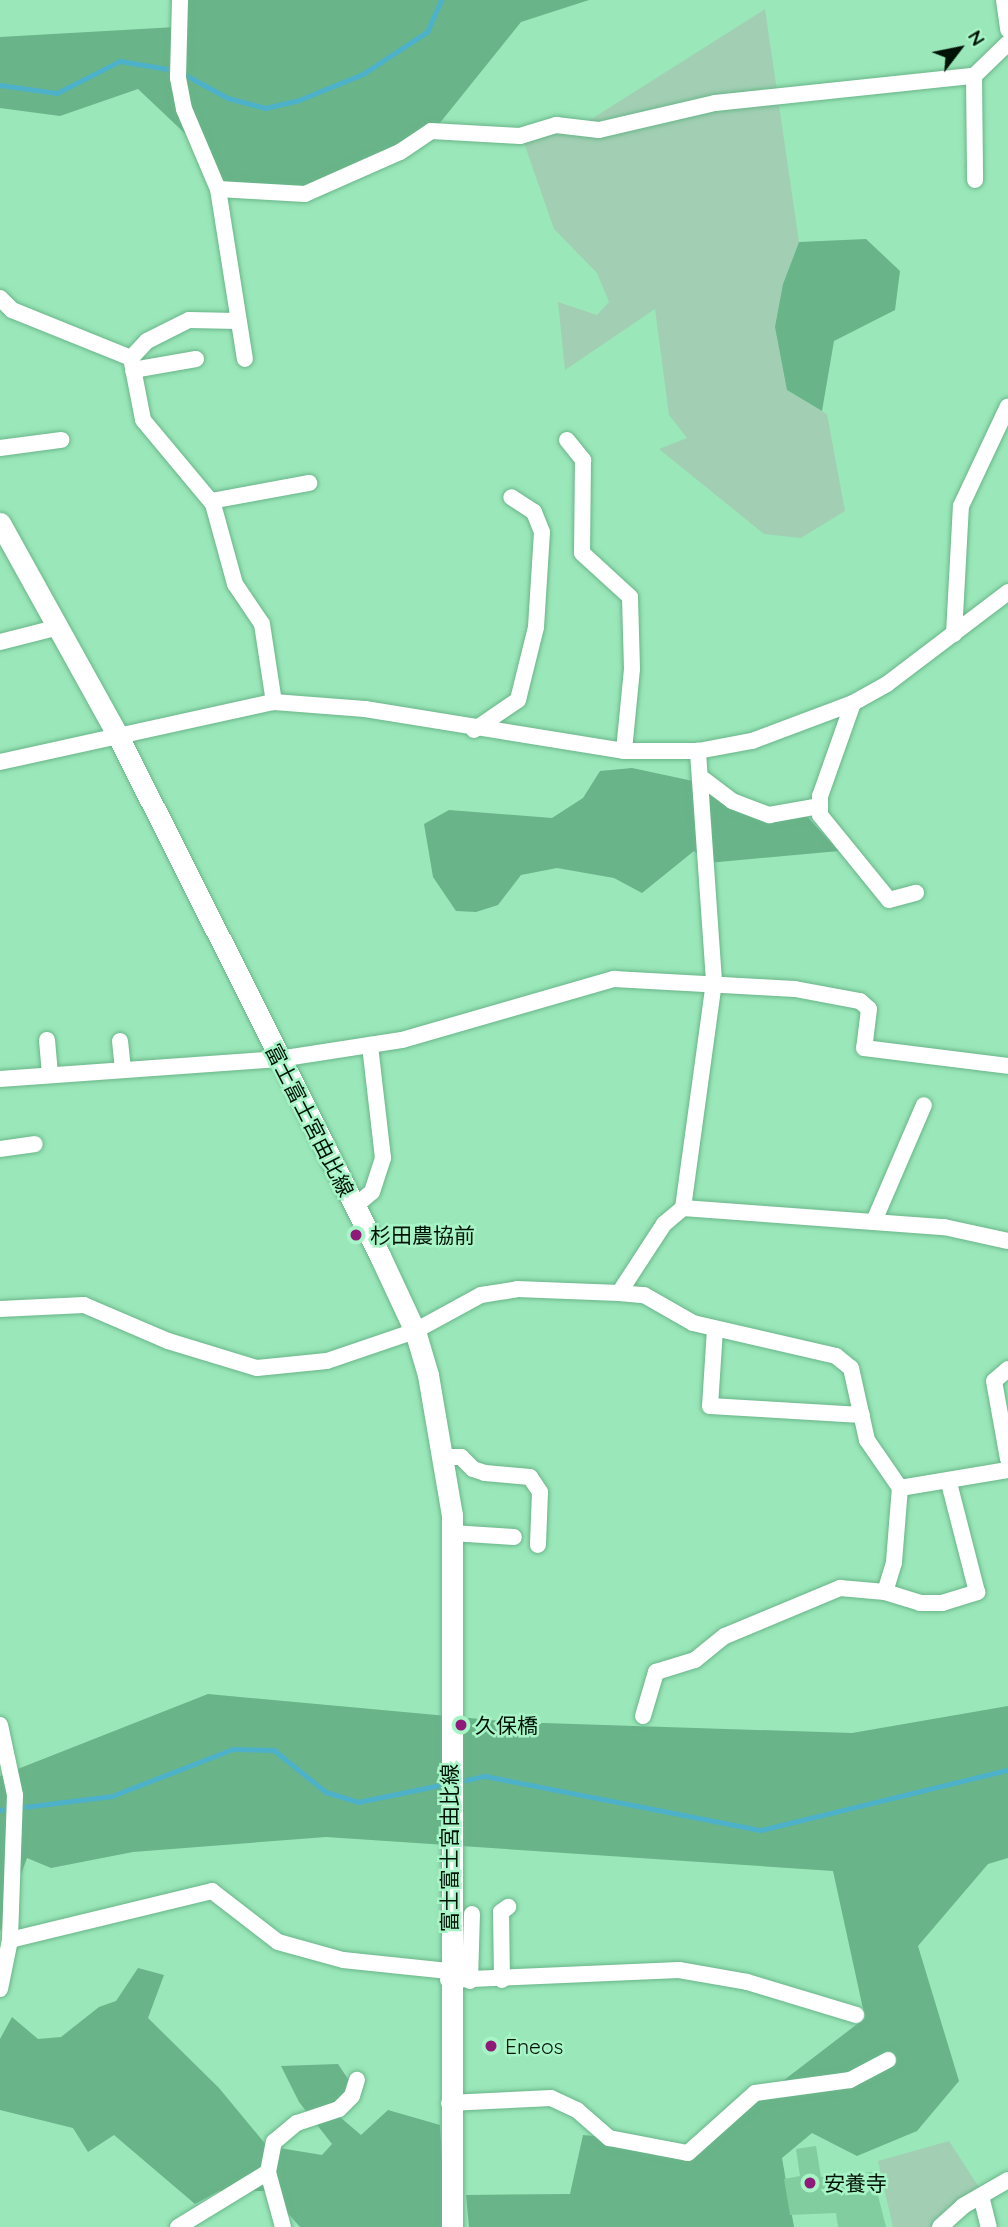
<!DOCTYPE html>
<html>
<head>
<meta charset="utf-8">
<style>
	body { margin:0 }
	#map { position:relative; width:1008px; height:2227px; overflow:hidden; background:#9ae7b9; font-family:Quicksand,"Noto Sans JP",sans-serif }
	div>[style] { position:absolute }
	.green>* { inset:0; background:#a2cfb3 }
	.forest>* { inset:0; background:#69b489 }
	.stream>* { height:4.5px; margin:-2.25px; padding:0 2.25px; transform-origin:2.25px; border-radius:2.25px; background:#4eb1ca }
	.building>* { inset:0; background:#81cda0 }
	.roads { filter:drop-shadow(0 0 2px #6ab58a) drop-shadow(0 0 2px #6ab58a) }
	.minor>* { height:16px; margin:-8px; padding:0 8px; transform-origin:8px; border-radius:8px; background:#fff }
	.major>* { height:21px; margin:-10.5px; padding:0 10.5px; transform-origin:10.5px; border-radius:10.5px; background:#fff }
	.dots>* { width:19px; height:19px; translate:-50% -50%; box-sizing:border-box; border:4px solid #a7f4c6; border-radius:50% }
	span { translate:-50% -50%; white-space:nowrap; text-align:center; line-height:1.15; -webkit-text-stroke:5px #a7f4c6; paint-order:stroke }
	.street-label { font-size:21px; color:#001307 }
	.poi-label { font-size:21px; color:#001307 }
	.left { translate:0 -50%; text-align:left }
	.north { position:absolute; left:924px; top:14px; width:70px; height:70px; -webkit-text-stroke:5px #a7f4c6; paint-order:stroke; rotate:58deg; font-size:19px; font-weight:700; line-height:28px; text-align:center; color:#001307 }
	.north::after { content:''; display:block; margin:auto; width:24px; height:32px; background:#001307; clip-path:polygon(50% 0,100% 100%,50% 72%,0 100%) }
</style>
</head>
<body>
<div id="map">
	<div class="green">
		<div style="clip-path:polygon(765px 9px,799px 242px,783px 284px,787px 390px,827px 414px,845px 511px,801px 538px,764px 534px,659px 449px,687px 438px,669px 415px,655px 309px,565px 370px,558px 302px,597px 315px,609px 302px,597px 273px,554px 229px,524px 143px,582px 125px)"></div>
		<div style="clip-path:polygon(949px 2141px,984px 2195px,945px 2227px,893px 2227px,878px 2161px)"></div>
	</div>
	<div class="forest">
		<div style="clip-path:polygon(179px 0,589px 0,521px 22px,431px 134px,315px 191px,224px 187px,212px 159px,138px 89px,60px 116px,0 108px,0 37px,176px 27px)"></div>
		<div style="clip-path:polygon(866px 239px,900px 271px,895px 310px,834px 341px,822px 411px,787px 390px,775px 327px,783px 284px,799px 242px)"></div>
		<div style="clip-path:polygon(632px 768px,693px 781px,738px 803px,802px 811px,839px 851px,708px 863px,694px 851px,642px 893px,614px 878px,557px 868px,521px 875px,498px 905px,476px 912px,456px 911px,433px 877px,424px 824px,449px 810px,552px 818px,583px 798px,600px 771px)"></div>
		<div style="clip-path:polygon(208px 1694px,513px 1722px,852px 1733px,1008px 1706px,1008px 1858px,988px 1864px,918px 1946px,959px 2081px,917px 2131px,857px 2156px,812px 2133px,782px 2158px,794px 2227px,469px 2227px,466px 2195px,570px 2194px,583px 2135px,698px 2146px,865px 2018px,833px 1871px,326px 1837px,133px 1852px,51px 1868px,27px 1858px,0 1932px,0 1776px)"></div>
		<div style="clip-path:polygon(138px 1968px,164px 1975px,148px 2018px,219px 2088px,267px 2146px,322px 2155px,332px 2144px,299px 2102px,281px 2066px,338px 2064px,350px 2082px,333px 2111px,361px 2135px,388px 2110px,440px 2125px,446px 2227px,300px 2227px,268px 2191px,219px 2191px,195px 2204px,114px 2135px,88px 2152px,73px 2128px,0 2110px,0 2039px,12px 2017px,38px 2039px,61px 2037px,99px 2007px,116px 2001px)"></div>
	</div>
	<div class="stream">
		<div style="left:182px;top:73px;width:52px;rotate:28.5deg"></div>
		<div style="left:228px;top:98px;width:38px;rotate:15deg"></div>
		<div style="left:265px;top:108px;width:35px;rotate:-13deg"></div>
		<div style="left:299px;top:100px;width:69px;rotate:-22.1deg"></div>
		<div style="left:363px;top:74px;width:77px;rotate:-33.3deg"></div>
		<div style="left:427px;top:32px;width:35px;rotate:-66deg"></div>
		<div style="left:0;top:85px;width:58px;rotate:8deg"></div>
		<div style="left:57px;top:93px;width:71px;rotate:-26.9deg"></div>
		<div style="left:120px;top:61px;width:54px;rotate:9.6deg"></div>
		<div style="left:458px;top:1782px;width:28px;rotate:-13deg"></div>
		<div style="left:485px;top:1776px;width:281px;rotate:11.1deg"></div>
		<div style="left:761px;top:1830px;width:254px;rotate:-13.7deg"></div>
		<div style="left:0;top:1810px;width:113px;rotate:-7.1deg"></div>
		<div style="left:112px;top:1796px;width:130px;rotate:-21.2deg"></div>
		<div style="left:233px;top:1749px;width:41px;rotate:1.4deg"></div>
		<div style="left:274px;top:1750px;width:67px;rotate:38.9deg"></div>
		<div style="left:326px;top:1792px;width:34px;rotate:17deg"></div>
		<div style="left:358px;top:1802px;width:90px;rotate:-11.6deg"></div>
	</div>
	<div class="building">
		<div style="clip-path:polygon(816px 2146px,821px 2177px,872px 2172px,886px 2227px,838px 2227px,836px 2213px,790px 2215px,784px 2179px,800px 2176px,796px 2149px)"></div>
	</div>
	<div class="roads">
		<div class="minor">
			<div style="left:180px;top:0;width:78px;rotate:91.5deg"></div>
			<div style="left:178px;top:78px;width:32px;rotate:79deg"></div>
			<div style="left:184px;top:109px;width:87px;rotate:67deg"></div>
			<div style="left:218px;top:189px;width:172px;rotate:81deg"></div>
			<div style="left:1004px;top:0;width:30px;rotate:82deg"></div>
			<div style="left:974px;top:76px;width:104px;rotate:89.4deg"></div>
			<div style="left:218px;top:189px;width:87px;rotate:3.3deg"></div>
			<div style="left:305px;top:194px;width:104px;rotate:-23.9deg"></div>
			<div style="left:400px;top:152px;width:37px;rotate:-34deg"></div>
			<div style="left:431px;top:131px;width:89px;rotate:3.2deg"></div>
			<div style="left:520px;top:136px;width:38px;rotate:-17deg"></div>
			<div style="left:556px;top:125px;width:43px;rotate:6.6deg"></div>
			<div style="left:599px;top:130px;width:119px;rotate:-13.1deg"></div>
			<div style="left:715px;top:103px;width:260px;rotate:-6deg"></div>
			<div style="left:974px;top:76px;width:47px;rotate:-44.1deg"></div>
			<div style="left:0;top:298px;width:17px;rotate:45deg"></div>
			<div style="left:12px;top:310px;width:128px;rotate:22deg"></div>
			<div style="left:131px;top:358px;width:63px;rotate:79deg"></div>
			<div style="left:143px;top:420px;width:109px;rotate:50.2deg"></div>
			<div style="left:213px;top:504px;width:83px;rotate:74.6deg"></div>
			<div style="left:235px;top:584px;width:48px;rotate:56deg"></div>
			<div style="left:262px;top:624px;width:79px;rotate:81.3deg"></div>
			<div style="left:131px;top:358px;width:23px;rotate:-47deg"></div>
			<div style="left:147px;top:341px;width:47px;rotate:-26.6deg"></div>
			<div style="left:189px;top:320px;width:49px;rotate:1.2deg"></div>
			<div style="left:133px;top:370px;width:64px;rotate:-9.9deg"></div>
			<div style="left:567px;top:440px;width:26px;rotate:51deg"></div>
			<div style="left:583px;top:460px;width:93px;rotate:90.6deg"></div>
			<div style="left:582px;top:553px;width:65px;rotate:42.5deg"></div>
			<div style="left:630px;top:597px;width:72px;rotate:88.4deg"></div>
			<div style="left:632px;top:669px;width:82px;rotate:95.6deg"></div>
			<div style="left:0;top:448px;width:62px;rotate:-7.5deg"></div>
			<div style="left:211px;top:501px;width:100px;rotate:-10.4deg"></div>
			<div style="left:954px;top:634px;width:128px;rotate:-86.9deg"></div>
			<div style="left:961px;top:506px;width:110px;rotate:-64.8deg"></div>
			<div style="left:0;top:642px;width:61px;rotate:-14.3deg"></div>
			<div style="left:853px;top:703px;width:99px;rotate:109.5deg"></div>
			<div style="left:820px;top:796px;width:19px;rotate:90deg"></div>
			<div style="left:820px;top:815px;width:109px;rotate:50.9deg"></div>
			<div style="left:889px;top:900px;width:28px;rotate:-15deg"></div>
			<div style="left:474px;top:730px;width:53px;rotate:-34.3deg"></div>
			<div style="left:518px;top:700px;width:75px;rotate:-76.1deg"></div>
			<div style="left:536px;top:627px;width:95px;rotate:-86.4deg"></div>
			<div style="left:542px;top:532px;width:22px;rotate:-112deg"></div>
			<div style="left:534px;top:512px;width:27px;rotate:-147deg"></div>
			<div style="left:0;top:762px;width:280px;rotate:-12.4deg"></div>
			<div style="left:274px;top:702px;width:91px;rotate:4.4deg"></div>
			<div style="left:365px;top:709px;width:262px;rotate:9.2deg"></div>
			<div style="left:624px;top:751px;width:74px"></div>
			<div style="left:698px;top:751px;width:55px;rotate:-10.5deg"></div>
			<div style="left:752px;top:741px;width:108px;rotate:-20.6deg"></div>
			<div style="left:853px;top:703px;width:39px;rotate:-29deg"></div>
			<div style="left:887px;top:684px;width:152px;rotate:-37.2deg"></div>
			<div style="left:703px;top:779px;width:36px;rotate:37deg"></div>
			<div style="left:732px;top:801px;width:40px;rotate:21deg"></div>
			<div style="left:769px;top:815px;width:52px;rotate:-10deg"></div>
			<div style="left:47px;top:1040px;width:32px;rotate:85deg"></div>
			<div style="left:120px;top:1041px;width:27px;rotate:84deg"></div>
			<div style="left:0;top:1079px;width:280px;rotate:-4.1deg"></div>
			<div style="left:279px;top:1059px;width:124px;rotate:-8.8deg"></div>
			<div style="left:402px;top:1040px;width:221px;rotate:-16.1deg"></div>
			<div style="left:614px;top:979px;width:181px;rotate:3.2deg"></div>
			<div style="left:795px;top:989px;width:66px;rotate:10.5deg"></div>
			<div style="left:860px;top:1001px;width:12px;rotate:42deg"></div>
			<div style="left:869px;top:1009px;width:39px;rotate:97deg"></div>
			<div style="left:864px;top:1048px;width:145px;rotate:7.1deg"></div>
			<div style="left:0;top:1149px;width:35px;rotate:-8deg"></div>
			<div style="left:354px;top:1207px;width:23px;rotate:-40deg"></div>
			<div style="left:372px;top:1192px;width:36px;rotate:-72deg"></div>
			<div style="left:383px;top:1158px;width:114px;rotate:-96.6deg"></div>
			<div style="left:683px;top:1208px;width:229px;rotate:-82.2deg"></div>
			<div style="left:714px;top:981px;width:231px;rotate:-94deg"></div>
			<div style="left:874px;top:1221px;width:126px;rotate:-66.7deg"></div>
			<div style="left:619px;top:1293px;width:25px;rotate:5deg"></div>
			<div style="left:644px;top:1295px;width:56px;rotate:29.7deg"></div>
			<div style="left:693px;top:1323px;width:147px;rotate:13deg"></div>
			<div style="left:836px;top:1356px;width:19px;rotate:39deg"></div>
			<div style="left:851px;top:1368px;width:74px;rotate:77.5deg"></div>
			<div style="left:867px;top:1440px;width:58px;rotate:55.5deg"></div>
			<div style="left:900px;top:1488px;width:109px;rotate:-9.5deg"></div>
			<div style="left:0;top:1309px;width:84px;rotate:-2.7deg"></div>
			<div style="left:84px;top:1305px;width:91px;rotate:23.2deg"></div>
			<div style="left:168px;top:1341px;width:93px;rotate:16.9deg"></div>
			<div style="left:257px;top:1368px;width:70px;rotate:-5.7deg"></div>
			<div style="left:327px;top:1361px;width:93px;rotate:-18.8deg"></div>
			<div style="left:415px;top:1331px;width:75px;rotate:-28.6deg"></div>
			<div style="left:481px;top:1295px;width:36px;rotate:-9deg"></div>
			<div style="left:517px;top:1289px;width:102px;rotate:2.2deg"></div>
			<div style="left:619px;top:1293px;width:82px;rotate:-56.9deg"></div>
			<div style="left:664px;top:1224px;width:25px;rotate:-40deg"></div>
			<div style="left:683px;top:1208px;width:262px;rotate:4.2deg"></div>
			<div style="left:944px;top:1227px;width:66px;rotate:12.3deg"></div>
			<div style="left:715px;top:1329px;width:77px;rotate:93.7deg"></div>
			<div style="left:710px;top:1406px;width:152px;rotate:3.4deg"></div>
			<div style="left:1008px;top:1369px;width:18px;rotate:139deg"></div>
			<div style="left:994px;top:1381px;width:79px;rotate:79.8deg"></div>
			<div style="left:445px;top:1457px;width:16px"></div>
			<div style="left:461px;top:1457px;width:17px;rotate:45deg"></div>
			<div style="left:473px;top:1469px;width:13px;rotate:18deg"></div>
			<div style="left:485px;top:1473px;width:45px;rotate:5.1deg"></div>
			<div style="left:530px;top:1477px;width:18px;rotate:56deg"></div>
			<div style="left:540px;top:1492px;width:53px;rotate:92.2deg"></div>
			<div style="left:452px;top:1533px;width:62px;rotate:3.7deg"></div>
			<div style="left:885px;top:1592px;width:31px;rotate:-73deg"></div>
			<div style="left:894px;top:1562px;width:74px;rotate:-85.4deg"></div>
			<div style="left:643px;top:1716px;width:46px;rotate:-73.5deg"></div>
			<div style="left:656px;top:1672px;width:41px;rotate:-17.1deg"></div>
			<div style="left:695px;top:1660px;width:38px;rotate:-39deg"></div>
			<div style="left:725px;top:1636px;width:125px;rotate:-22.7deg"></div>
			<div style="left:840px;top:1588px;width:45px;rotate:5.1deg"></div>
			<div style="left:885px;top:1592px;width:37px;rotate:17deg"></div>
			<div style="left:920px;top:1603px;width:22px"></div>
			<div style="left:942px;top:1603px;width:37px;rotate:-17deg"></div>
			<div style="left:977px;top:1592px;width:113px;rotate:-104.4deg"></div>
			<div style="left:0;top:1725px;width:72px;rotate:77.9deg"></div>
			<div style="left:15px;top:1795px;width:145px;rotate:92deg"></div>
			<div style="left:10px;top:1940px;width:50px;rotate:101.5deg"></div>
			<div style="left:10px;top:1940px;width:208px;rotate:-13.6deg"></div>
			<div style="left:212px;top:1891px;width:83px;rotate:37.7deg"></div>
			<div style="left:278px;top:1942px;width:67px;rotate:15.5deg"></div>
			<div style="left:343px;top:1960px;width:106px;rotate:6deg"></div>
			<div style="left:448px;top:1980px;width:231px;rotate:-2.5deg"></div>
			<div style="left:679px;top:1970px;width:69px;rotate:10deg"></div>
			<div style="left:747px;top:1982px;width:114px;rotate:16.8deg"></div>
			<div style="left:502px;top:1980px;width:68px;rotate:-90.8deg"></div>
			<div style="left:501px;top:1912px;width:9px;rotate:-36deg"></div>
			<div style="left:470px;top:1981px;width:67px;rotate:-88.3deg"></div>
			<div style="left:449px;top:2103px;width:102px;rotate:-2.8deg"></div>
			<div style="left:551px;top:2098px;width:29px;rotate:25deg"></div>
			<div style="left:577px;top:2110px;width:43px;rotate:41.2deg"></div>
			<div style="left:609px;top:2138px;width:80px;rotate:10.8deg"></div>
			<div style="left:688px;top:2153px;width:90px;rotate:-41.8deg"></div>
			<div style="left:755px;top:2093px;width:96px;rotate:-7.8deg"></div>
			<div style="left:850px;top:2080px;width:43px;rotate:-27.8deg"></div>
			<div style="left:981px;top:2196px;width:32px;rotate:76deg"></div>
			<div style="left:178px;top:2227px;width:105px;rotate:-31.4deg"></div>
			<div style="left:283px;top:2227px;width:57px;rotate:-105.3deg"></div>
			<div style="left:268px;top:2172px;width:31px;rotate:-79deg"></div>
			<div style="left:274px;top:2142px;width:30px;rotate:-40deg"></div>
			<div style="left:297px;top:2123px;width:44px;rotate:-18.4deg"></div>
			<div style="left:339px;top:2109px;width:18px;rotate:-45deg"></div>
			<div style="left:352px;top:2096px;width:17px;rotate:-73deg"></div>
			<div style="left:940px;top:2227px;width:31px;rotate:-42deg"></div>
			<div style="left:963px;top:2206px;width:52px;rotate:-30deg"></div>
		</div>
		<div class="major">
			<div style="left:0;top:523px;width:244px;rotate:61deg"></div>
			<div style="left:118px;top:736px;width:582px;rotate:63.26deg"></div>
			<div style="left:380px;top:1256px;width:83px;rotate:65deg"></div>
			<div style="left:415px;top:1331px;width:46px;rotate:73.5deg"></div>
			<div style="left:428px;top:1375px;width:142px;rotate:80.3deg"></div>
			<div style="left:452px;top:1515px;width:712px;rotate:90deg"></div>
		</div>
	</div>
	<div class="dots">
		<div style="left:356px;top:1235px;background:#8f1a79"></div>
		<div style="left:461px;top:1725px;background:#8f1a79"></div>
		<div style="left:491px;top:2046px;background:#8f1a79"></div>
		<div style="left:810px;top:2183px;background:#8f1a79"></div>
	</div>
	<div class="street-label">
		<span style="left:310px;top:1120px;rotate:63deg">富士富士宮由比線</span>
		<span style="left:449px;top:1848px;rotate:-90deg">富士富士宮由比線</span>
	</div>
	<div class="poi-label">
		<span class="left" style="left:370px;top:1235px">杉田農協前</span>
		<span class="left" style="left:475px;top:1725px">久保橋</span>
		<span class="left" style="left:505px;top:2046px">Eneos</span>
		<span class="left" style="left:824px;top:2183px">安養寺</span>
	</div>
	<div class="north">N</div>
</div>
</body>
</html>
